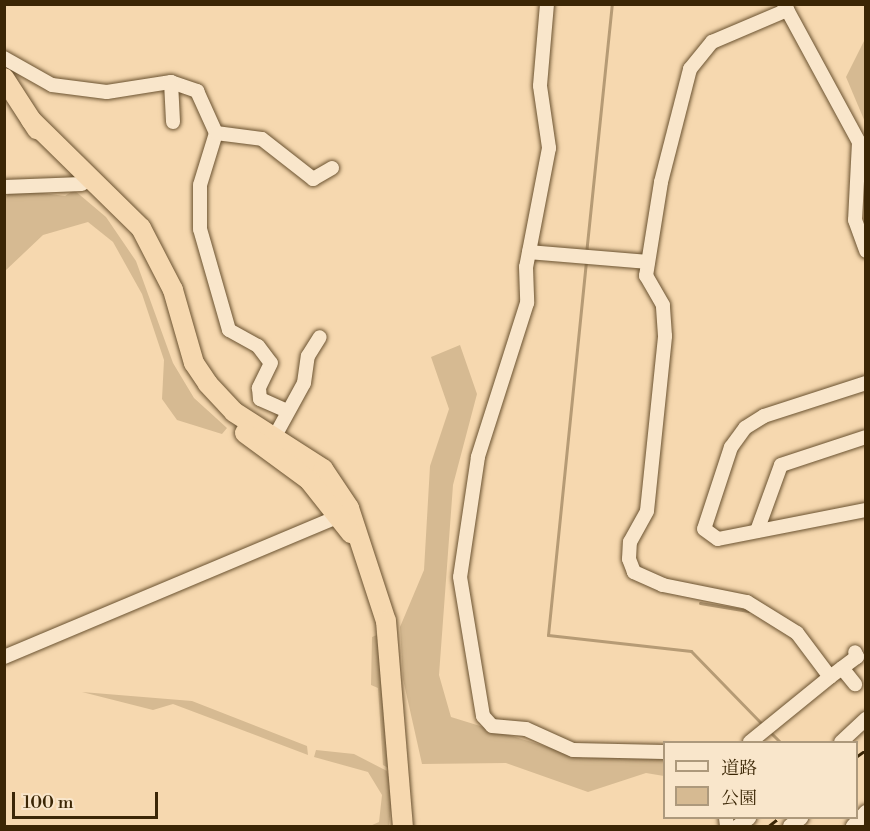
<!DOCTYPE html>
<html>
<head>
<meta charset="utf-8">
<style>
	body { margin:0 }
	#map { position:relative; width:870px; height:831px; overflow:hidden; background:#f6d8af; font-family:"Libre Bodoni","Noto Serif JP",serif }
	div>[style] { position:absolute }
	.green>* { inset:0; background:#d6ba92 }
	.stream>* { height:3px; margin:-1.5px; padding:0 1.5px; transform-origin:1.5px; border-radius:1.5px; background:#b69b75 }
	.roads { filter:drop-shadow(0 0 2px #6a5230) drop-shadow(0 0 2px #6a5230) }
	.minor>* { height:14px; margin:-7px; padding:0 7px; transform-origin:7px; border-radius:7px; background:#f9e6cb }
	.highway>* { height:20px; margin:-10px; padding:0 10px; transform-origin:10px; border-radius:10px; background:#f6d8af }
	.rail>* { height:3px; margin-top:-1.5px; transform-origin:0; background:repeating-linear-gradient(90deg,#3b2605 0 10px,transparent 0 20px) }
	span { translate:-50% -50%; white-space:nowrap; text-align:center; line-height:1.15; -webkit-text-stroke:4.5px #f9e6cb; paint-order:stroke }
	.frame { position:absolute; inset:0; border:6px solid #3b2605; pointer-events:none }
	.legend { position:absolute; left:663px; top:741px; width:195px; height:78px; box-sizing:border-box; background:#f9e6cb; border:2px solid #ad997c; margin:0; padding:8px 10px; list-style:none; font-size:18px; color:#3b2605 }
	.legend li { display:flex; align-items:center; gap:12px; height:30px }
	.legend b { width:30px; border:2px solid #ad997c }
	.scale { position:absolute; left:12px; top:792px; width:146px; height:27px; box-sizing:border-box; border:3px solid #3b2605; border-top:0; padding-left:8px; font-size:18px; line-height:21px; white-space:nowrap; color:#3b2605; -webkit-text-stroke:4px #f9e6cb; paint-order:stroke }
</style>
</head>
<body>
<div id="map">
	<div class="green">
		<div style="clip-path:polygon(865px 39px,865px 122px,846px 77px)"></div>
		<div style="clip-path:polygon(13px 189px,65px 196px,74px 190px,106px 217px,136px 261px,173px 363px,194px 398px,227px 428px,222px 434px,177px 420px,162px 399px,164px 360px,142px 294px,113px 242px,88px 222px,43px 235px,5px 271px,5px 198px)"></div>
		<div style="clip-path:polygon(460px 345px,477px 394px,453px 485px,439px 675px,451px 717px,583px 758px,664px 754px,664px 776px,646px 773px,588px 792px,506px 763px,422px 764px,403px 679px,400px 627px,424px 570px,430px 466px,449px 409px,431px 357px)"></div>
		<div style="clip-path:polygon(377px 635px,390px 769px,383px 765px,378px 688px,371px 685px,372px 637px)"></div>
		<div style="clip-path:polygon(82px 692px,192px 701px,307px 746px,308px 755px,173px 704px,153px 710px)"></div>
		<div style="clip-path:polygon(316px 750px,354px 754px,387px 771px,393px 789px,389px 826px,370px 826px,379px 822px,382px 795px,368px 772px,314px 757px)"></div>
	</div>
	<div class="stream">
		<div style="left:586px;top:254px;width:251px;rotate:-84.1deg"></div>
		<div style="left:586px;top:261px;width:376px;rotate:95.8deg"></div>
		<div style="left:548px;top:635px;width:144px;rotate:6.4deg"></div>
		<div style="left:691px;top:651px;width:105px;rotate:45.8deg"></div>
		<div style="left:700px;top:603px;width:49px;rotate:9.5deg"></div>
		<div style="left:769px;top:731px;width:16px;rotate:45deg"></div>
	</div>
	<div class="roads">
		<div class="minor">
			<div style="left:547px;top:4px;width:82px;rotate:94.9deg"></div>
			<div style="left:540px;top:86px;width:63px;rotate:81.7deg"></div>
			<div style="left:549px;top:148px;width:121px;rotate:100.9deg"></div>
			<div style="left:526px;top:267px;width:36px;rotate:88deg"></div>
			<div style="left:527px;top:303px;width:162px;rotate:107.7deg"></div>
			<div style="left:478px;top:457px;width:121px;rotate:98.5deg"></div>
			<div style="left:460px;top:577px;width:141px;rotate:80.6deg"></div>
			<div style="left:483px;top:716px;width:13px;rotate:48deg"></div>
			<div style="left:492px;top:726px;width:34px;rotate:5deg"></div>
			<div style="left:526px;top:729px;width:51px;rotate:24.1deg"></div>
			<div style="left:573px;top:750px;width:91px;rotate:1.3deg"></div>
			<div style="left:784px;top:4px;width:157px;rotate:61.5deg"></div>
			<div style="left:859px;top:142px;width:78px;rotate:92.9deg"></div>
			<div style="left:855px;top:220px;width:33px;rotate:70deg"></div>
			<div style="left:4px;top:58px;width:55px;rotate:29.4deg"></div>
			<div style="left:52px;top:85px;width:55px;rotate:7.3deg"></div>
			<div style="left:107px;top:92px;width:65px;rotate:-8.9deg"></div>
			<div style="left:171px;top:82px;width:28px;rotate:19deg"></div>
			<div style="left:197px;top:91px;width:46px;rotate:65.7deg"></div>
			<div style="left:216px;top:133px;width:54px;rotate:107.1deg"></div>
			<div style="left:200px;top:185px;width:44px;rotate:90deg"></div>
			<div style="left:200px;top:229px;width:105px;rotate:74deg"></div>
			<div style="left:229px;top:330px;width:33px;rotate:29deg"></div>
			<div style="left:258px;top:346px;width:21px;rotate:53deg"></div>
			<div style="left:271px;top:363px;width:28px;rotate:116deg"></div>
			<div style="left:259px;top:388px;width:11px;rotate:85deg"></div>
			<div style="left:260px;top:399px;width:30px;rotate:24deg"></div>
			<div style="left:171px;top:82px;width:40px;rotate:87.1deg"></div>
			<div style="left:216px;top:133px;width:46px;rotate:7.4deg"></div>
			<div style="left:262px;top:139px;width:65px;rotate:38.1deg"></div>
			<div style="left:313px;top:179px;width:22px;rotate:-30deg"></div>
			<div style="left:4px;top:187px;width:78px;rotate:-2.2deg"></div>
			<div style="left:529px;top:252px;width:119px;rotate:4.8deg"></div>
			<div style="left:866px;top:383px;width:107px;rotate:162.1deg"></div>
			<div style="left:764px;top:416px;width:22px;rotate:148deg"></div>
			<div style="left:745px;top:428px;width:24px;rotate:126deg"></div>
			<div style="left:731px;top:447px;width:86px;rotate:108.2deg"></div>
			<div style="left:704px;top:529px;width:17px;rotate:36deg"></div>
			<div style="left:718px;top:539px;width:151px;rotate:-11.1deg"></div>
			<div style="left:275px;top:436px;width:60px;rotate:-61.3deg"></div>
			<div style="left:304px;top:383px;width:27px;rotate:-82deg"></div>
			<div style="left:308px;top:356px;width:22px;rotate:-58deg"></div>
			<div style="left:757px;top:531px;width:70px;rotate:-70deg"></div>
			<div style="left:781px;top:465px;width:89px;rotate:-18.2deg"></div>
			<div style="left:4px;top:657px;width:363px;rotate:-22.8deg"></div>
			<div style="left:842px;top:668px;width:21px;rotate:51deg"></div>
			<div style="left:830px;top:677px;width:34px;rotate:-37deg"></div>
			<div style="left:857px;top:657px;width:5px;rotate:-112deg"></div>
			<div style="left:750px;top:742px;width:103px;rotate:-39.1deg"></div>
			<div style="left:830px;top:677px;width:55px;rotate:-126.9deg"></div>
			<div style="left:797px;top:633px;width:59px;rotate:-148.2deg"></div>
			<div style="left:747px;top:602px;width:86px;rotate:-168.6deg"></div>
			<div style="left:663px;top:585px;width:32px;rotate:-156deg"></div>
			<div style="left:634px;top:572px;width:14px;rotate:-111deg"></div>
			<div style="left:629px;top:559px;width:17px;rotate:-87deg"></div>
			<div style="left:630px;top:542px;width:35px;rotate:-61deg"></div>
			<div style="left:647px;top:511px;width:176px;rotate:-84.1deg"></div>
			<div style="left:665px;top:336px;width:31px;rotate:-94deg"></div>
			<div style="left:663px;top:305px;width:34px;rotate:-120deg"></div>
			<div style="left:646px;top:276px;width:95px;rotate:-80.9deg"></div>
			<div style="left:661px;top:182px;width:117px;rotate:-75.6deg"></div>
			<div style="left:690px;top:69px;width:35px;rotate:-51deg"></div>
			<div style="left:712px;top:42px;width:82px;rotate:-23.1deg"></div>
			<div style="left:841px;top:742px;width:34px;rotate:-43deg"></div>
			<div style="left:726px;top:818px;width:8px;rotate:83deg"></div>
			<div style="left:738px;top:826px;width:14px;rotate:-36deg"></div>
			<div style="left:790px;top:826px;width:14px;rotate:-36deg"></div>
			<div style="left:853px;top:826px;width:19px;rotate:-47deg"></div>
		</div>
		<div class="highway">
			<div style="left:4px;top:78px;width:61px;rotate:57.1deg"></div>
			<div style="left:31px;top:120px;width:154px;rotate:44.5deg"></div>
			<div style="left:141px;top:228px;width:70px;rotate:62.7deg"></div>
			<div style="left:173px;top:290px;width:76px;rotate:74deg"></div>
			<div style="left:194px;top:363px;width:25px;rotate:56deg"></div>
			<div style="left:208px;top:384px;width:38px;rotate:47deg"></div>
			<div style="left:234px;top:412px;width:106px;rotate:32.6deg"></div>
			<div style="left:323px;top:469px;width:47px;rotate:56.3deg"></div>
			<div style="left:349px;top:508px;width:119px;rotate:71.9deg"></div>
			<div style="left:386px;top:621px;width:206px;rotate:85.3deg"></div>
			<div style="left:245px;top:433px;width:79px;rotate:36.3deg"></div>
			<div style="left:309px;top:480px;width:68px;rotate:51.6deg"></div>
		</div>
	</div>
	<div class="rail">
		<div style="left:856px;top:757px;width:12px;rotate:-35deg"></div>
		<div style="left:769px;top:826px;width:13px;rotate:-39deg"></div>
	</div>
	<div class="frame"></div>
	<ul class="legend">
	<li><b style="height:8px;background:#f9e6cb"></b>道路</li>
	<li><b style="height:16px;background:#d6ba92"></b>公園</li>
	</ul>
	<div class="scale">100 m</div>
</div>
</body>
</html>
